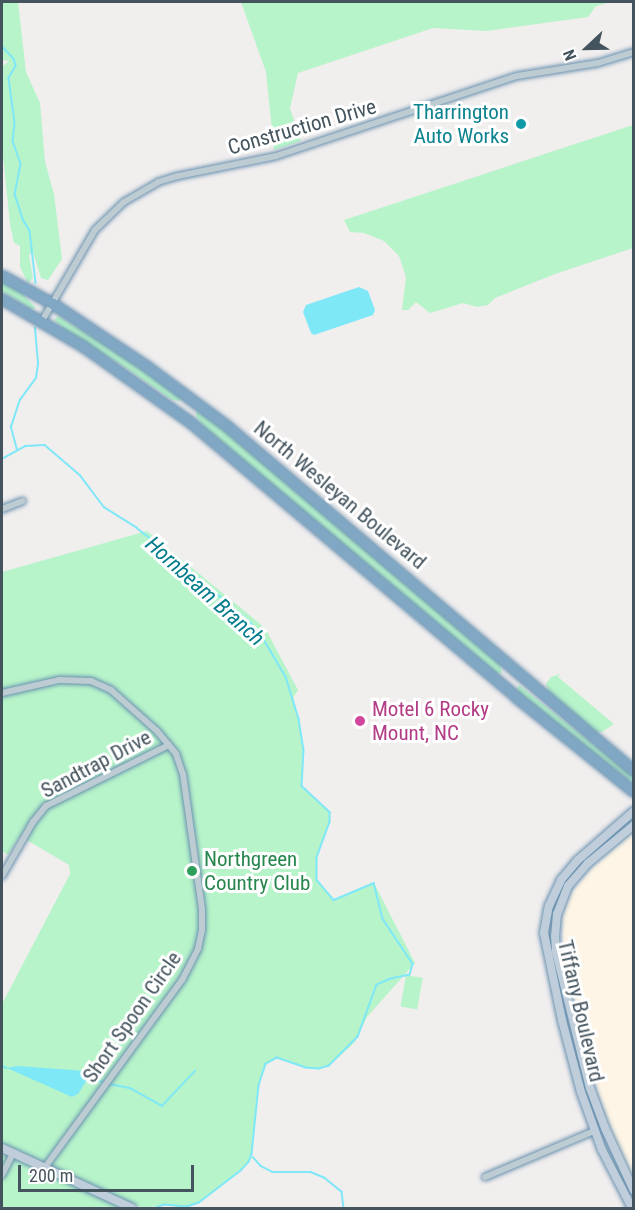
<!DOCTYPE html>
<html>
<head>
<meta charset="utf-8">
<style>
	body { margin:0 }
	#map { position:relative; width:635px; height:1210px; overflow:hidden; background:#f1eeee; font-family:"Roboto Condensed",sans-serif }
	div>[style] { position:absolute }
	.commercial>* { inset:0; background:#fef5e6 }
	.green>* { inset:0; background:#b7f4ca; transform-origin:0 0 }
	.water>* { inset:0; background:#7fe8f7 }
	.stream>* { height:1.5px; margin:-0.75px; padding:0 0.75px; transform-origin:0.75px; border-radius:0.75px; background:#7fe8f7 }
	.roads { filter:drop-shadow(0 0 2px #6b92b0) drop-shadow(0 0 2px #6b92b0) }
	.street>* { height:6px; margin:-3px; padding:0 3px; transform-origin:3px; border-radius:3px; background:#bdcbd2 }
	.secondary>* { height:8px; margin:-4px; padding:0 4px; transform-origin:4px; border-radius:4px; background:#bfceda }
	.highway>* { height:10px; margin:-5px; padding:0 5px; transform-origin:5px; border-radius:5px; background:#80a7c4 }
	.dots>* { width:16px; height:16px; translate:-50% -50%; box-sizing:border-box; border:3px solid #fff; border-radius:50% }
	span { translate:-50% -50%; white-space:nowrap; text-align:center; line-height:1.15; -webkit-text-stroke:6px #fff; paint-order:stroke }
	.culture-label { font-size:21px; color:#0d838f }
	.right { translate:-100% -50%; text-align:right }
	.street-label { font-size:21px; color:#44545e }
	.hotel-label { font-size:21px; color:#b23c85 }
	.left { translate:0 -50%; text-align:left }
	.leisure-label { font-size:21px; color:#27864d }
	.water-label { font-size:22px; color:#047c8d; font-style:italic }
	.frame { position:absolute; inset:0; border:3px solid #44545e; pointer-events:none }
	.north { position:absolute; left:557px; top:18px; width:60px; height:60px; -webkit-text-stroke:4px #fff; paint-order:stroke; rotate:248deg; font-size:16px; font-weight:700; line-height:24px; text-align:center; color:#44545e }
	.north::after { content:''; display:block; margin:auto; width:21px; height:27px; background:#44545e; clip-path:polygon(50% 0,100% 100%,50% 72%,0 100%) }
	.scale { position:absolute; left:18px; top:1165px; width:176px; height:27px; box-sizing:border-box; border:3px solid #44545e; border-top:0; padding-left:8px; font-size:18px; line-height:21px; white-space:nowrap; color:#44545e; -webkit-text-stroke:4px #fff; paint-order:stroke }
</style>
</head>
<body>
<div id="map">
	<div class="commercial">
		<div style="clip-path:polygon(633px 832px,633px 1178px,615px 1143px,589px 1063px,569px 975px,563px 943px,563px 917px,572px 893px,590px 871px)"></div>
	</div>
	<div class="green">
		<div style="clip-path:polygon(2px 2px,18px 2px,26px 72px,40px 103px,45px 162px,54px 194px,62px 259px,48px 280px,41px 278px,33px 252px,29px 255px,33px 278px,28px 283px,20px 267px,20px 246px,14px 243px,10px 224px,2px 145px,2px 67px,9px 61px,2px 60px)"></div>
		<div style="clip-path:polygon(241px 2px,611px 2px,596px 6px,588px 17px,486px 31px,433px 28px,298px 73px,290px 108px,301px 141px,274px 150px,266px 72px)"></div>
		<div style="clip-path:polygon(633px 125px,633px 248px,555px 274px,495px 298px,488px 305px,477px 307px,463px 303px,430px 313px,416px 302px,408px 310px,402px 310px,406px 277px,399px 256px,384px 241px,364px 233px,350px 232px,344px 220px)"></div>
		<div style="clip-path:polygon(2px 280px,21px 292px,36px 308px,31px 309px,2px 291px)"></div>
		<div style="clip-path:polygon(58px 316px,128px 358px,180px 397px,180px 401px,172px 400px,123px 366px,69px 334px,54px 320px)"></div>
		<div style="clip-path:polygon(196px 411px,215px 421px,500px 663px,502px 673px,494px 673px,207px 430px,196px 417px)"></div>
		<div style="clip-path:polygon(147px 531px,265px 628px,298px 690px,293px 698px,303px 741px,302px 786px,330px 812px,330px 822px,317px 857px,317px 880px,334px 900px,374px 883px,415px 963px,367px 1017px,355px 1042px,329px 1066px,319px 1069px,306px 1068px,277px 1058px,266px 1064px,259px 1086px,251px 1159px,241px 1171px,199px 1203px,187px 1207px,164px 1205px,143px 1208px,124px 1200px,115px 1208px,2px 1208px,2px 1004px,70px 874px,69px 865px,20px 836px,8px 855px,2px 851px,2px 572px)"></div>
		<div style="clip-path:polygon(560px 674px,558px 677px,614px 724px,602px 732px,594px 732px,549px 693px,546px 684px,551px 677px)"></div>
		<div style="clip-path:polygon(519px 685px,633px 776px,633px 783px,522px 698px,517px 689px)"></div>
		<div style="left:406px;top:975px;width:17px;height:32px;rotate:10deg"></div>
	</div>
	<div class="water">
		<div style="clip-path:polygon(359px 287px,368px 291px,375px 310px,373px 315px,314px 335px,311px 333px,303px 312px,306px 305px)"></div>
		<div style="clip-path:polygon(17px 1066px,86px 1071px,92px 1072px,78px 1094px,72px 1097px,7px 1068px)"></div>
	</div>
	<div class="stream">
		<div style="left:2px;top:46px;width:18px;rotate:47deg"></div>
		<div style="left:14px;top:59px;width:7px;rotate:74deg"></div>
		<div style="left:16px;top:66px;width:14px;rotate:120deg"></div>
		<div style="left:9px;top:78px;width:45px;rotate:82.4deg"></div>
		<div style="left:15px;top:123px;width:18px;rotate:96deg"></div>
		<div style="left:13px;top:141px;width:24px;rotate:71deg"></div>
		<div style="left:21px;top:164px;width:31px;rotate:101deg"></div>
		<div style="left:15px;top:194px;width:28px;rotate:72deg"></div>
		<div style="left:24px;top:221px;width:12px;rotate:59deg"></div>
		<div style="left:30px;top:231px;width:52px;rotate:83.4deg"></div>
		<div style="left:17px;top:450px;width:24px;rotate:-105deg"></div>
		<div style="left:11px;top:427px;width:28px;rotate:-72deg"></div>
		<div style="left:20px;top:400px;width:27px;rotate:-54deg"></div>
		<div style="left:36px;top:378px;width:15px;rotate:-82deg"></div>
		<div style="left:38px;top:363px;width:35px;rotate:-95deg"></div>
		<div style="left:2px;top:459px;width:26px;rotate:-29deg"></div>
		<div style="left:25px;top:446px;width:20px;rotate:-3deg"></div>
		<div style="left:45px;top:445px;width:46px;rotate:40.6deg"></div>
		<div style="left:80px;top:475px;width:40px;rotate:53deg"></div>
		<div style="left:104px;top:507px;width:39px;rotate:32deg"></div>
		<div style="left:137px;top:528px;width:52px;rotate:38deg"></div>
		<div style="left:178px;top:560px;width:96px;rotate:40.8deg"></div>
		<div style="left:251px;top:623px;width:19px;rotate:51deg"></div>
		<div style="left:263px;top:638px;width:45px;rotate:59.5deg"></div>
		<div style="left:286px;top:677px;width:44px;rotate:72.8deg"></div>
		<div style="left:299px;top:719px;width:30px;rotate:81deg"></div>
		<div style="left:304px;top:749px;width:37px;rotate:93deg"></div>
		<div style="left:302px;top:786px;width:38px;rotate:43deg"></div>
		<div style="left:330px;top:812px;width:10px;rotate:90deg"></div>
		<div style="left:330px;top:822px;width:37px;rotate:110deg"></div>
		<div style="left:317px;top:857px;width:23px;rotate:90deg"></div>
		<div style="left:317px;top:880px;width:26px;rotate:50deg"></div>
		<div style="left:334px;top:900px;width:43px;rotate:-23deg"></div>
		<div style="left:374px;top:883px;width:37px;rotate:76deg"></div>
		<div style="left:383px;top:919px;width:54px;rotate:56.3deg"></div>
		<div style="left:413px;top:964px;width:11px;rotate:105deg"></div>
		<div style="left:410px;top:975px;width:19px;rotate:168deg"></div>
		<div style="left:391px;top:979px;width:15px;rotate:157deg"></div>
		<div style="left:377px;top:985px;width:55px;rotate:110.1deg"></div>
		<div style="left:358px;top:1037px;width:41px;rotate:135deg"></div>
		<div style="left:329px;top:1066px;width:10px;rotate:163deg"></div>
		<div style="left:319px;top:1069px;width:13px;rotate:-176deg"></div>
		<div style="left:306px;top:1068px;width:31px;rotate:-161deg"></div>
		<div style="left:277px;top:1058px;width:13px;rotate:151deg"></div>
		<div style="left:266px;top:1064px;width:23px;rotate:108deg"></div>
		<div style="left:259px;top:1086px;width:68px;rotate:95.9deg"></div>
		<div style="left:252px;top:1154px;width:9px;rotate:111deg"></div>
		<div style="left:249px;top:1162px;width:12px;rotate:132deg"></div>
		<div style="left:241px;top:1171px;width:53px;rotate:142.7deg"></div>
		<div style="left:199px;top:1203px;width:13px;rotate:162deg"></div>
		<div style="left:187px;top:1207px;width:23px;rotate:-175deg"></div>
		<div style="left:164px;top:1205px;width:9px;rotate:159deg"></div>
		<div style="left:2px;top:1066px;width:5px;rotate:22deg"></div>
		<div style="left:89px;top:1079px;width:16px;rotate:11deg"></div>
		<div style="left:109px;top:1084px;width:21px;rotate:11deg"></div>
		<div style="left:130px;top:1088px;width:37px;rotate:29deg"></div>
		<div style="left:162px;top:1106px;width:48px;rotate:-46.7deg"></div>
		<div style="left:253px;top:1157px;width:12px;rotate:48deg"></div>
		<div style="left:261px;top:1166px;width:13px;rotate:27deg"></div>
		<div style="left:273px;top:1172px;width:38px"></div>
		<div style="left:311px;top:1172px;width:15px;rotate:23deg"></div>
		<div style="left:325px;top:1178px;width:22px;rotate:39deg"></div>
		<div style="left:342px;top:1192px;width:16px;rotate:83deg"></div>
	</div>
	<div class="roads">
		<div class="street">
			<div style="left:42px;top:321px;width:105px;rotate:-59.8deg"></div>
			<div style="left:95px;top:230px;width:40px;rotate:-44deg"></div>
			<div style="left:124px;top:202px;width:39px;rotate:-30deg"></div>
			<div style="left:158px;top:182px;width:21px;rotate:-17deg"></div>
			<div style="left:178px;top:176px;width:100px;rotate:-11.5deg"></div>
			<div style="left:276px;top:156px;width:254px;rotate:-18.4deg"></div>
			<div style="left:517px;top:76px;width:82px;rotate:-9.1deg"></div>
			<div style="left:598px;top:63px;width:38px;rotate:-17deg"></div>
			<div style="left:2px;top:509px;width:22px;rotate:-21deg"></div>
			<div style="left:2px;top:693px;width:58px;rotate:-12.8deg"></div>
			<div style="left:59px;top:680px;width:32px;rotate:2deg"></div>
			<div style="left:91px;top:681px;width:22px;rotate:24deg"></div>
			<div style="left:111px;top:690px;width:62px;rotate:41.7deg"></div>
			<div style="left:157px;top:731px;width:30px;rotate:50deg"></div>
			<div style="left:176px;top:754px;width:21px;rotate:71deg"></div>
			<div style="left:183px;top:774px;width:137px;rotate:82deg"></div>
			<div style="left:202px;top:910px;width:20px;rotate:90deg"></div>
			<div style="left:202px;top:930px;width:19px;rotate:102deg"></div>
			<div style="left:198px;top:949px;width:35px;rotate:117deg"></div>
			<div style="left:182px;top:980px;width:232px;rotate:126.2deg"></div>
			<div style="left:2px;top:876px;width:62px;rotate:-60.1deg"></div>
			<div style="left:33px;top:822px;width:21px;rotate:-51deg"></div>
			<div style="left:46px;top:806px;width:137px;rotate:-26.4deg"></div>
			<div style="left:2px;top:1175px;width:25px;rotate:-63deg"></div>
			<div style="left:485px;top:1177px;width:118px;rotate:-22.9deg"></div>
		</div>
		<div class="secondary">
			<div style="left:634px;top:825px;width:60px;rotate:140.4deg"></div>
			<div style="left:588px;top:863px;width:30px;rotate:131deg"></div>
			<div style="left:568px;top:886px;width:30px;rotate:111deg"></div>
			<div style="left:557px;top:914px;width:22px;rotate:95deg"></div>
			<div style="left:555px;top:936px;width:16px;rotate:86deg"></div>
			<div style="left:556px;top:952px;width:140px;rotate:76deg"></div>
			<div style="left:590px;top:1088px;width:43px;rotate:69.4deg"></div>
			<div style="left:605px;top:1128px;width:69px;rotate:65.3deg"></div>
			<div style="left:2px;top:1148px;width:143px;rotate:24.8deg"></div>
			<div style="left:632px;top:1208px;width:65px;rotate:-117.3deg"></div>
			<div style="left:602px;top:1150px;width:62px;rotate:-109.9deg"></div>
			<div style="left:581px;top:1092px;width:74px;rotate:-104.8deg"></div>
			<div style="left:562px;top:1020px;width:89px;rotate:-101.7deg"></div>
			<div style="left:544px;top:933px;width:27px;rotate:-80deg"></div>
			<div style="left:549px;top:906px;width:29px;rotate:-65deg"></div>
			<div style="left:561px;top:880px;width:26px;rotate:-50deg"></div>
			<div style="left:578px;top:860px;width:74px;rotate:-41.2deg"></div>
		</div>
		<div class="highway">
			<div style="left:2px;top:276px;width:58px;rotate:28.8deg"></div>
			<div style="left:53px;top:304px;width:112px;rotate:33.7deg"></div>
			<div style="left:146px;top:366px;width:102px;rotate:36.6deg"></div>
			<div style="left:228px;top:427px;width:532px;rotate:40.27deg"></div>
			<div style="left:2px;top:299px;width:95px;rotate:30.3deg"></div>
			<div style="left:84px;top:347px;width:130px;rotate:35.3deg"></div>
			<div style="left:190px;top:422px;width:426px;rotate:40.1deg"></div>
			<div style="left:516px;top:697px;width:151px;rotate:38.8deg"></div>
		</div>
	</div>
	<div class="dots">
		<div style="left:521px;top:124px;background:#0f9aa8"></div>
		<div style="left:360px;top:721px;background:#d1479c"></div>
		<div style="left:192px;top:871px;background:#2e9e5b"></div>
	</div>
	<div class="culture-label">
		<span class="right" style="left:509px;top:124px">Tharrington<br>Auto Works</span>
	</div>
	<div class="street-label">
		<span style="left:302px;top:127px;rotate:-16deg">Construction Drive</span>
		<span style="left:340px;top:495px;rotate:40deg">North Wesleyan Boulevard</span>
		<span style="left:96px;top:764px;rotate:-28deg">Sandtrap Drive</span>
		<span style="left:581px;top:1011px;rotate:77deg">Tiffany Boulevard</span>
		<span style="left:132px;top:1017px;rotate:-55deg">Short Spoon Circle</span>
	</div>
	<div class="hotel-label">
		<span class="left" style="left:372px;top:721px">Motel 6 Rocky<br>Mount, NC</span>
	</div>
	<div class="leisure-label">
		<span class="left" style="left:204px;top:871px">Northgreen<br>Country Club</span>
	</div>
	<div class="water-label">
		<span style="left:205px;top:591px;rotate:42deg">Hornbeam Branch</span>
	</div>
	<div class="frame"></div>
	<div class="north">N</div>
	<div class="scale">200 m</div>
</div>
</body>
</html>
